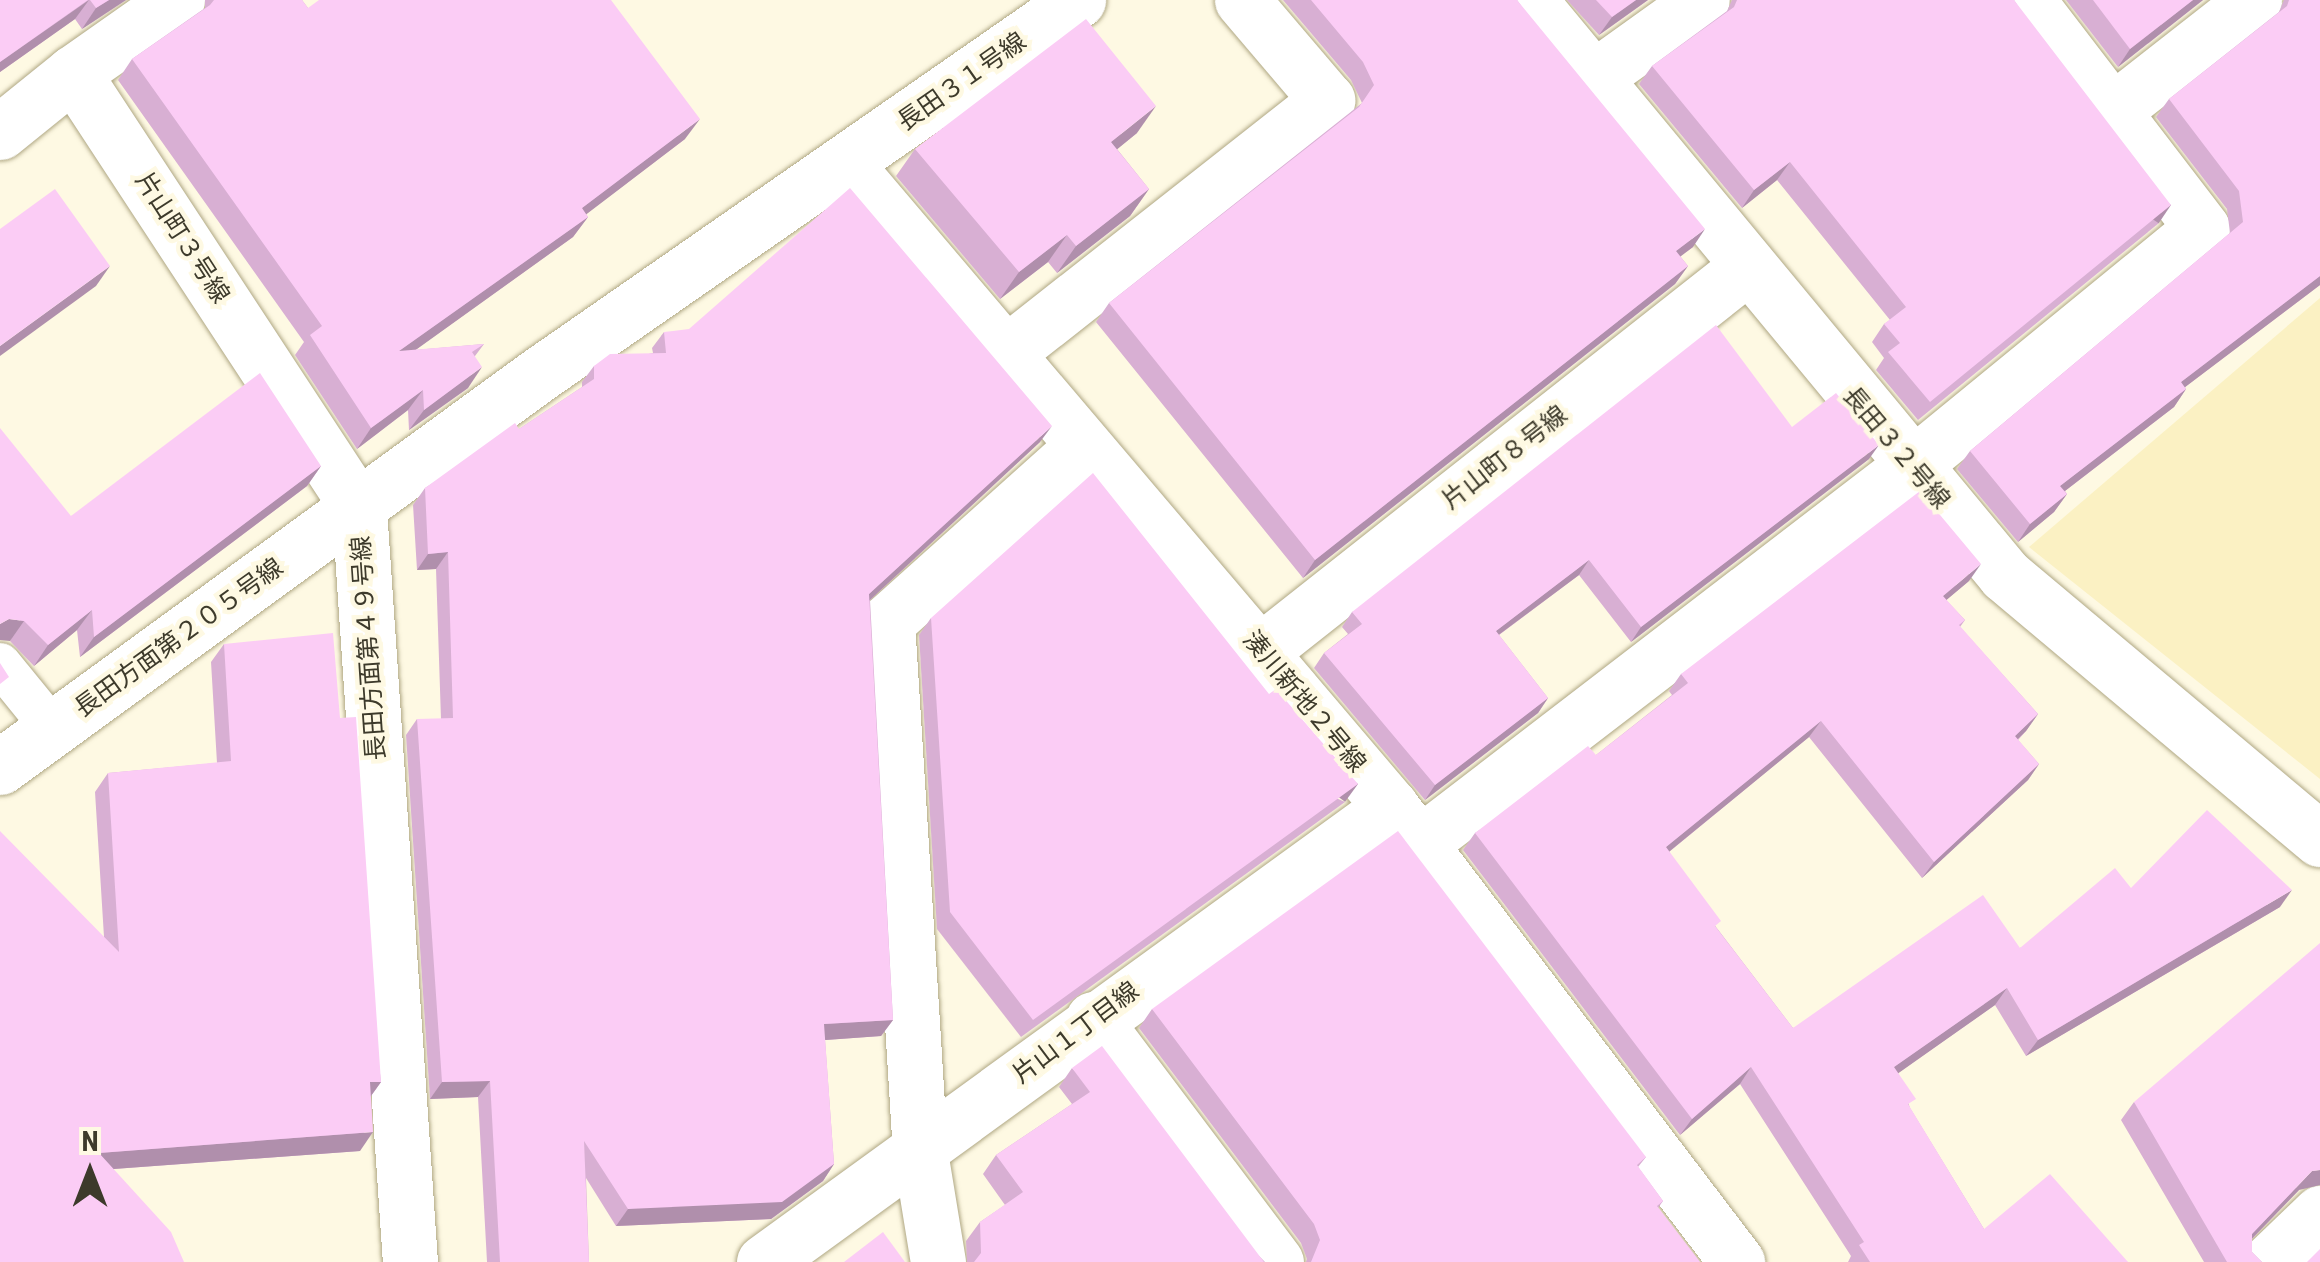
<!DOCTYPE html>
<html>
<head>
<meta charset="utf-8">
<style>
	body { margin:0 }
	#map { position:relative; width:2320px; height:1262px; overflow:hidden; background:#fef9e3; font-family:"Roboto Condensed","Noto Sans JP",sans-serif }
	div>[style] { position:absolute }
	.built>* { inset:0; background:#fbf1c3 }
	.roads { filter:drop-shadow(0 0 2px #afa783) drop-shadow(0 0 2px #afa783) }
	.lane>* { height:42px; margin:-21px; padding:0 21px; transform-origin:21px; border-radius:21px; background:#fff }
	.street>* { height:55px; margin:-27.5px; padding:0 27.5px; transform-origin:27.5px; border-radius:27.5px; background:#fff }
	.secondary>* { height:55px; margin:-27.5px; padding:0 27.5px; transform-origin:27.5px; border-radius:27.5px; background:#fff }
	.wall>* { inset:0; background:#d8afd3 }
	.shaded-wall>* { inset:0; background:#b08fac; transform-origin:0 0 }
	.building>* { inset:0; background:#fbccf5 }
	span { translate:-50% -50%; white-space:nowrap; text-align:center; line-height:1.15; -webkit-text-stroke:9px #fef9e3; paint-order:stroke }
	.street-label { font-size:25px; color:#3d3a2b }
	.north { position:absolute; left:40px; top:1122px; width:100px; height:100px; -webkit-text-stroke:8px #fef9e3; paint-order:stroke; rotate:0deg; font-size:28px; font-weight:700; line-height:40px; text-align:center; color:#3d3a2b }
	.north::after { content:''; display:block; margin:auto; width:35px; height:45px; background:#3d3a2b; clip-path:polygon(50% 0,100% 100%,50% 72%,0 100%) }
</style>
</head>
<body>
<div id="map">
	<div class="built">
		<div style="clip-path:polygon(2320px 298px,2320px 779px,2029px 547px)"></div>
	</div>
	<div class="roads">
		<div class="lane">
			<div style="left:0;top:664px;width:84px;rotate:50.8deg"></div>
		</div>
		<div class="street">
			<div style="left:177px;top:0;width:127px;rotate:144.9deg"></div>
			<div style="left:73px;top:73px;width:521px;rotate:56.74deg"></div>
			<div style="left:359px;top:509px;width:755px;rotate:86.13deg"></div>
			<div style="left:1529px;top:0;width:746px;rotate:50.38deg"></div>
			<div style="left:2005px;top:575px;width:411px;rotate:40deg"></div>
			<div style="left:1596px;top:76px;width:130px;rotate:-35.6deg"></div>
			<div style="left:2115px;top:109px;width:177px;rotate:-38.1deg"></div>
			<div style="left:0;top:132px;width:94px;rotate:-38.9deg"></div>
			<div style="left:845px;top:164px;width:844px;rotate:49.66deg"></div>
			<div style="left:1391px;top:807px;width:572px;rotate:52.75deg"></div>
			<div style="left:1006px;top:353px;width:409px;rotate:-38.2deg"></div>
			<div style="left:1327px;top:100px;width:131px;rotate:-130.4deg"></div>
			<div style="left:1262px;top:650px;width:618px;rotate:-38.3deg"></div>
			<div style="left:1419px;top:844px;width:619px;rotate:-37.52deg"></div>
			<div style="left:1910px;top:467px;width:377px;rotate:-39.3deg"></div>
			<div style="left:2202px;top:228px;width:287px;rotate:-127.5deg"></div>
			<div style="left:1093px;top:1019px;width:304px;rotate:53deg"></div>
			<div style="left:764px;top:1262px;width:775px;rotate:-35.97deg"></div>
			<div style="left:938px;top:1262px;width:111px;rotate:-99.3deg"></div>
			<div style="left:920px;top:1152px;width:531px;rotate:-93.56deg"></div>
			<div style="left:887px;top:622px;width:263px;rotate:-41.9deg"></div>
			<div style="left:2269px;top:1262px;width:71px;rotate:-43.9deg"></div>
		</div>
		<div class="secondary">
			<div style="left:0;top:767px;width:669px;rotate:-36.07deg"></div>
			<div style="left:541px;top:373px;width:654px;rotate:-34.78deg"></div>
		</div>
	</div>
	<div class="wall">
		<div style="clip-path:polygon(0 0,126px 0,82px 29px,75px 19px,0 72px)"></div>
		<div style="clip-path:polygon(205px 0,302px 0,308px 8px,685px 139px,586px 214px,588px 217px,573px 237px,415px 350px,484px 344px,475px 356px,468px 388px,409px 430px,408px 410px,357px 449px,295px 355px,304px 342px,118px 80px,132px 59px,205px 8px)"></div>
		<div style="clip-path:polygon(1283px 0,1517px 0,1693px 247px,1680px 256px,1688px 266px,1675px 284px,1303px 578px,1096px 322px,1109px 303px,1362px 103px,1351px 80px)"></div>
		<div style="clip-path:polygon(1567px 0,1648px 0,1599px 35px)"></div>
		<div style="clip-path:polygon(1732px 0,2014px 0,2159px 223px,1918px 420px,1876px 370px,1884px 358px,1872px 342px,1884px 324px,1890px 320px,1777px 180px,1742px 208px,1639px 84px,1652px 66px,1727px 11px)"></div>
		<div style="clip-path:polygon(2066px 0,2203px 0,2118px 67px)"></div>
		<div style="clip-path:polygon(2284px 0,2320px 0,2320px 285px,2185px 387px,2186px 389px,2174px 407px,2065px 491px,2067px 494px,2054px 512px,2018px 542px,1957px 469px,1970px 451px,2230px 233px,2227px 209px,2156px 117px,2169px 99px,2279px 12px)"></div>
		<div style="clip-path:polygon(1137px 133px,1117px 149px,1149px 189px,1130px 216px,1057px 273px,1048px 262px,1000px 299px,896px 176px,915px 149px)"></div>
		<div style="clip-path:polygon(664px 332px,1040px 442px,870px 600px,893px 1020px,881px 1036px,825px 1040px,834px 1164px,823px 1181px,771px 1219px,616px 1226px,586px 1178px,589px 1262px,487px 1262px,478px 1097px,430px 1099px,406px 735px,417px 719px,441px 719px,436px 569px,417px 570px,413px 505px,425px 488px,519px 429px,582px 387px,582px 382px,594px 366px,653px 353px,652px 348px)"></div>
		<div style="clip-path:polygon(1792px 427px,1869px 459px,1631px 642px,1579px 575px,1499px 635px,1548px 698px,1538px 713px,1425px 800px,1314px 668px,1324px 653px,1348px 634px,1342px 627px,1352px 612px)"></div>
		<div style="clip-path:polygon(321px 466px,307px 486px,80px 657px,77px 630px,34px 666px,10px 641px,71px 516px)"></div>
		<div style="clip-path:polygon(1969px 581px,1946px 600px,1965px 620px,1960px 627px,2038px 714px,2026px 731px,2018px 740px,2039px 764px,2028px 780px,1922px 878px,1809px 737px,1669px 852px,1716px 927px,1793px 1028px,2020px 948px,2131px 888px,2280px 907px,2026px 1056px,1995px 1005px,1898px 1073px,1910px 1108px,1984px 1229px,2128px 1262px,1848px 1262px,1851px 1256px,1740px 1084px,1680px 1135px,1463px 850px,1475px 833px,1596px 755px,1672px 695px,1669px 691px,1681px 674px)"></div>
		<div style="clip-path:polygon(931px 618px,1345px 802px,1021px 1037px,937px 929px,919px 635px)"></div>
		<div style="clip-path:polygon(224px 644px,340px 718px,381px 1082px,371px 1096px,360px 1151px,114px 1169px,0 1262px,104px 937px,95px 792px,108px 773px,217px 763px,211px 662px)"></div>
		<div style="clip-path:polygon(1152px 1009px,1646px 1157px,1638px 1167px,1663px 1201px,1658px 1208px,1700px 1262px,1306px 1262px,1307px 1259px,1301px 1243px,1139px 1028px)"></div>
		<div style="clip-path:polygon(1072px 1068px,1265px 1262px,967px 1262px,966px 1241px,980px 1222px,1005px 1205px,983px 1174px,996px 1155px,1072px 1104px,1059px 1087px)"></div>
		<div style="clip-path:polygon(2134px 1102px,2299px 1190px,2252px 1239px,2252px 1252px,2262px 1262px,2204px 1262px,2121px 1120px)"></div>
	</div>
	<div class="shaded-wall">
		<div style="clip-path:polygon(89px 0,75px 19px,0 72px,0 62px)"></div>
		<div style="clip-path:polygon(109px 0,126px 0,82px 29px,96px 8px)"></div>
		<div style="clip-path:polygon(1636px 0,1648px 0,1599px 35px,1612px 17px)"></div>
		<div style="clip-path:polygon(2193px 0,2203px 0,2118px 67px,2130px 49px)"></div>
		<div style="clip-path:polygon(1156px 106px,1137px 133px,1093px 169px,1111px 142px)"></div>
		<div style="clip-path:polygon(700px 119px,685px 139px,567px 229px,582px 208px)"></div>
		<div style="clip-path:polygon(1790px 162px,1777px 180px,1742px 208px,1754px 190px)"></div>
		<div style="clip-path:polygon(1149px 189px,1130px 216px,1057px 273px,1076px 246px)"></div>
		<div style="left:2171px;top:205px;width:22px;height:311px;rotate:124deg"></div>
		<div style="clip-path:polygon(588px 217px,573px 237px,385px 372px,399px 351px)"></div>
		<div style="clip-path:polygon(1705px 229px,1693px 247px,1664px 269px,1676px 251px)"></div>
		<div style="clip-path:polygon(1067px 235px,1048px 262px,1000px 299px,1019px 272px)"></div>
		<div style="clip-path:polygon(110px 266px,96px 286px,0 356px,0 346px)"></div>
		<div style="clip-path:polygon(1688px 266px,1675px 284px,1303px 578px,1315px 560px)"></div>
		<div style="clip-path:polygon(2320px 276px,2320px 285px,2168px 400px,2181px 382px)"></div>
		<div style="clip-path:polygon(482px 367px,468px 388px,409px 430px,424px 410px)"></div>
		<div style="clip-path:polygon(2186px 389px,2174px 407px,2048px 504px,2060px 486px)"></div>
		<div style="clip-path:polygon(423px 390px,408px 410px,357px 449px,371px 428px)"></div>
		<div style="clip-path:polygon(1052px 426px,1040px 442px,858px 611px,869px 594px)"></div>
		<div style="clip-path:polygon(1879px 445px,1869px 459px,1631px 642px,1641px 627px)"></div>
		<div style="clip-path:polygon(321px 466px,307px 486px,80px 657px,94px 637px)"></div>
		<div style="clip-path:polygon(2067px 494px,2054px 512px,2018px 542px,2030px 524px)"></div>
		<div style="clip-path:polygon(448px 552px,436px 569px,417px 570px,428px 554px)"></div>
		<div style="clip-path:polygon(1589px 560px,1579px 575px,1485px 645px,1496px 631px)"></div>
		<div style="clip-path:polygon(1981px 564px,1969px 581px,1931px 613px,1943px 596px)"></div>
		<div style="clip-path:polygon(92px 610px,77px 630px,34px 666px,48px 645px)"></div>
		<div style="clip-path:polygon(9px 619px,24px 621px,10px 641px,0 640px,0 624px)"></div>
		<div style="clip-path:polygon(1548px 698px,1538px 713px,1425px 800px,1435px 785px)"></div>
		<div style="clip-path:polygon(2038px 714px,2026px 731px,2003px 753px,2015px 736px)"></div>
		<div style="clip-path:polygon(1821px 721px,1809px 737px,1654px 864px,1666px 847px)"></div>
		<div style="clip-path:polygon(2039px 764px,2028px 780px,1922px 878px,1934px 862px)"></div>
		<div style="left:1358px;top:784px;width:22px;height:402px;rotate:126deg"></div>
		<div style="clip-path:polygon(2292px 890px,2280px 907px,2026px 1056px,2038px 1040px)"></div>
		<div style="clip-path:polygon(2007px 988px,1995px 1005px,1883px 1084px,1894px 1067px)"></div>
		<div style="clip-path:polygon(893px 1020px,881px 1036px,812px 1041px,824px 1024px)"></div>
		<div style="clip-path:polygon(1751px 1067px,1740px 1084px,1680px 1135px,1692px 1119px)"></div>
		<div style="clip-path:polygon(490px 1081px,478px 1097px,430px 1099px,442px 1082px)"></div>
		<div style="clip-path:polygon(370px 1082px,381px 1082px,368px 1100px)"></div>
		<div style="clip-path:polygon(373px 1132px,360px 1151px,86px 1171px,99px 1153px)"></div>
		<div style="clip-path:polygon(834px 1164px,823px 1181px,771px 1219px,616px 1226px,628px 1209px)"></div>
		<div style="clip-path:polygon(2320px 1170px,2320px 1185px,2299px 1190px,2239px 1252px,2252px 1234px,2312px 1171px)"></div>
	</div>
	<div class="building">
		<div style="clip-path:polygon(0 0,88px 0,0 62px)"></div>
		<div style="clip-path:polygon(90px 0,109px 0,96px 8px)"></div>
		<div style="clip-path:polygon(214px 0,302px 0,308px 8px,319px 0,611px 0,700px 119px,582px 208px,588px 217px,399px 351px,484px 344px,472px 352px,482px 367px,424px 410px,423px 390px,371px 428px,310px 335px,322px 326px,132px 59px,210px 5px)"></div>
		<div style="clip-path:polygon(1311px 0,1517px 0,1705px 229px,1676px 251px,1688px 266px,1315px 560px,1109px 303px,1359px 107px,1374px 85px,1363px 62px)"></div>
		<div style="clip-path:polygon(1596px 0,1636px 0,1612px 17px)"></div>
		<div style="clip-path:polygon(1737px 0,2014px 0,2171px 205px,1930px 402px,1888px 352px,1900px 343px,1884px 324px,1906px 307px,1790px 162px,1754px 190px,1652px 66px,1734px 7px)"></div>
		<div style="clip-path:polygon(2093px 0,2193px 0,2130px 49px)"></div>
		<div style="clip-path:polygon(2289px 0,2320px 0,2320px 276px,2181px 382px,2186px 389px,2060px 486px,2067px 494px,2030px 524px,1970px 451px,2243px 222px,2239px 191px,2169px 99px,2287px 6px)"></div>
		<div style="clip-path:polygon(1086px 19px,1156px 106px,1111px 142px,1149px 189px,1076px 246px,1067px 235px,1019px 272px,915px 149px)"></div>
		<div style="clip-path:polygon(850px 188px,1052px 426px,869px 594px,893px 1020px,824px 1024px,834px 1164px,782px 1202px,628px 1209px,584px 1141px,589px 1262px,500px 1262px,490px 1081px,442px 1082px,417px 719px,453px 718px,448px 552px,428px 554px,425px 488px,515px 423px,519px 429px,594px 379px,594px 366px,610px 354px,666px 353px,664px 332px,689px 329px)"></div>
		<div style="clip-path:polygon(55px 189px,110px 266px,0 346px,0 229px)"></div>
		<div style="clip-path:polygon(1716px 325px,1792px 427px,1836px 393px,1879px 445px,1641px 627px,1589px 560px,1496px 631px,1548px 698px,1435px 785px,1324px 653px,1362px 624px,1352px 612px)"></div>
		<div style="clip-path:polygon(260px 373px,321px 466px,94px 637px,92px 610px,48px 645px,24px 621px,9px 619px,0 624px,0 428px,71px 516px)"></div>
		<div style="clip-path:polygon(1093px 473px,1269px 694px,1276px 689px,1358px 784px,1033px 1020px,950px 912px,931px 618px)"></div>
		<div style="clip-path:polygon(1920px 491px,1981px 564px,1943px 596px,1965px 620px,1959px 625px,2038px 714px,2015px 736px,2039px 764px,1934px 862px,1821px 721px,1666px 847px,1721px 921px,1715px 926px,1793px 1028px,1983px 895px,2020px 948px,2115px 868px,2131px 888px,2207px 810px,2292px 890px,2038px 1040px,2007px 988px,1894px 1067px,1916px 1099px,1908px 1104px,1984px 1229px,2050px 1174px,2128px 1262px,1870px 1262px,1859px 1245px,1864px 1242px,1751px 1067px,1692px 1119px,1475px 833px,1588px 746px,1596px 755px,1688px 683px,1681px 674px)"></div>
		<div style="clip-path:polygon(333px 633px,340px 718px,356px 717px,381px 1082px,370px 1082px,373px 1132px,99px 1153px,171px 1232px,184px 1262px,0 1262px,0 831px,119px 952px,108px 773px,231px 761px,224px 644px)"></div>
		<div style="clip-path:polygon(0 663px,9px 677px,0 684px)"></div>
		<div style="clip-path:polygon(1398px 831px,1646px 1157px,1637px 1165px,1663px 1201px,1657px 1206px,1700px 1262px,1311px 1262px,1320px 1240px,1314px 1224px,1152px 1009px)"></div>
		<div style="clip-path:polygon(2320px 943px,2320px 1170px,2312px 1171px,2252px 1234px,2252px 1252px,2262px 1262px,2227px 1262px,2134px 1102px)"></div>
		<div style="clip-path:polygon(1102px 1046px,1264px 1262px,1265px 1262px,974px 1262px,981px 1253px,980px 1222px,1023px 1192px,996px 1155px,1090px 1092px,1072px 1068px)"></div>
		<div style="clip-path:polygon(883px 1232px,905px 1262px,844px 1262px)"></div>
		<div style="clip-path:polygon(2320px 1249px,2320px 1262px,2307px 1262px)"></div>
	</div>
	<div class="street-label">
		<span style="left:962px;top:82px;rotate:-35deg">長田３１号線</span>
		<span style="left:182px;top:238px;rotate:57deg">片山町３号線</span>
		<span style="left:1896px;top:448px;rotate:50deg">長田３２号線</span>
		<span style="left:1505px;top:458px;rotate:-38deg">片山町８号線</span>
		<span style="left:179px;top:638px;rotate:-36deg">長田方面第２０５号線</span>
		<span style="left:369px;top:648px;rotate:-94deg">長田方面第４９号線</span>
		<span style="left:1304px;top:702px;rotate:50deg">湊川新地２号線</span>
		<span style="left:1076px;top:1033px;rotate:-37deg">片山１丁目線</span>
	</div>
	<div class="north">N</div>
</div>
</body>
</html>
